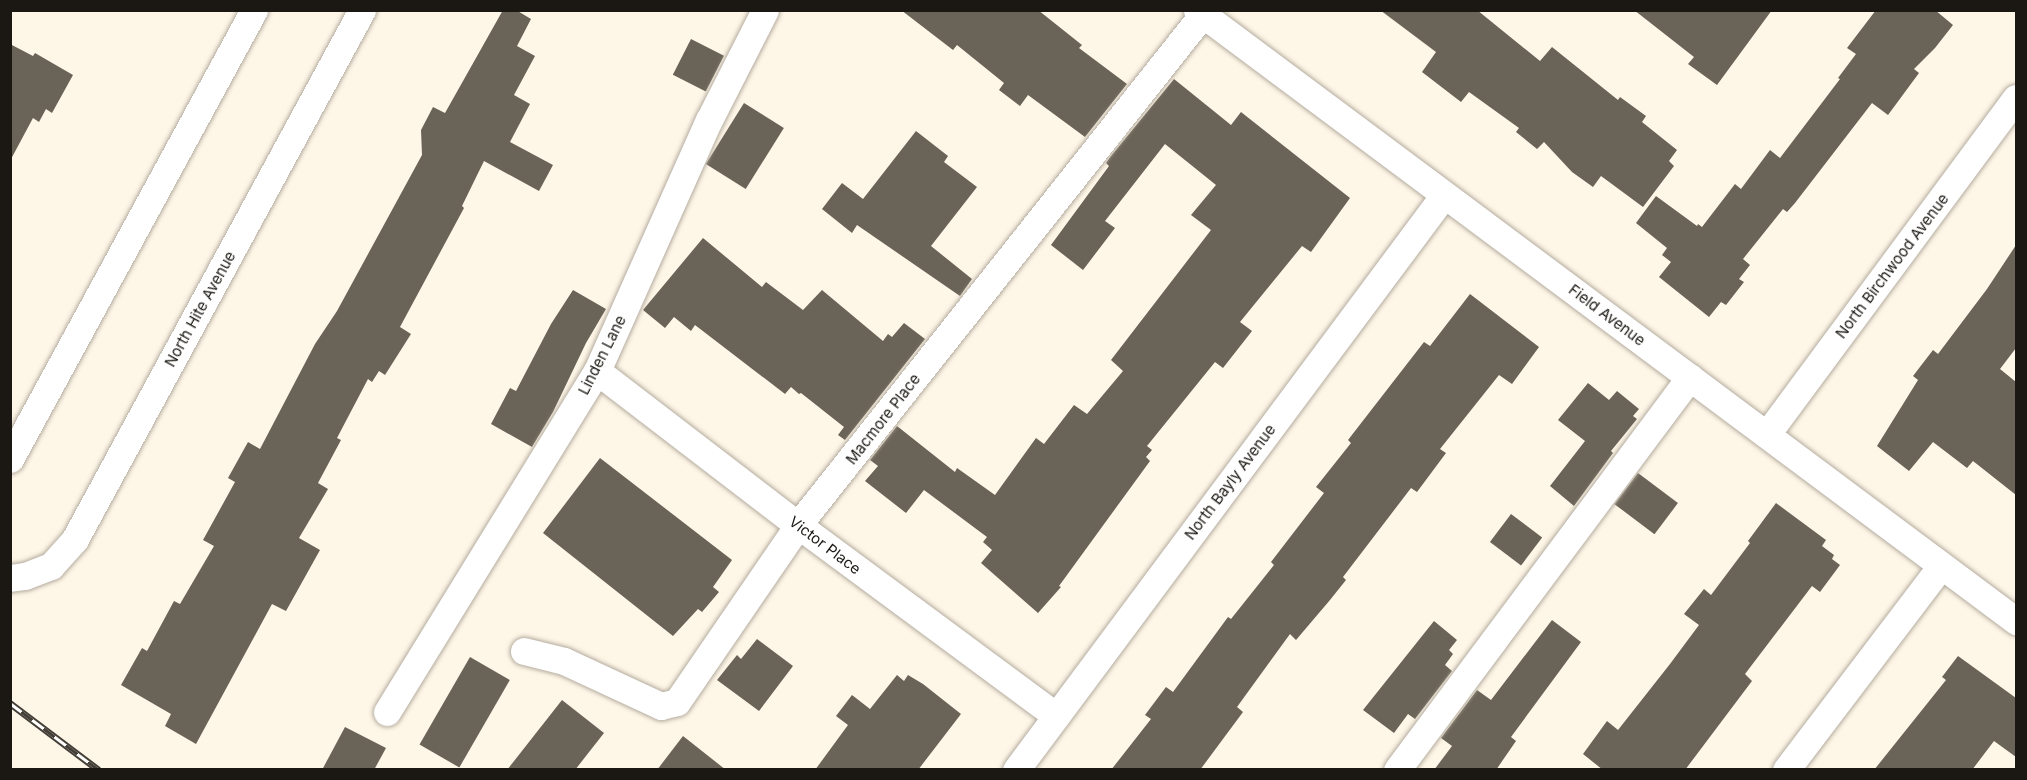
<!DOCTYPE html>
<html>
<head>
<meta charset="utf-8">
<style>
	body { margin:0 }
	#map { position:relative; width:2027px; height:780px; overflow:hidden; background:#fef6e7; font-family:Inter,sans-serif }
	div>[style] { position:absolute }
	.building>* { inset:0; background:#6a6357; transform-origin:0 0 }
	.roads { filter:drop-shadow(0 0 2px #b4ac9f) drop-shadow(0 0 2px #b4ac9f) }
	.street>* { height:27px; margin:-13.5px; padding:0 13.5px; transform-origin:13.5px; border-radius:13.5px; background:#fff }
	.rail>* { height:7px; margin-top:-3.5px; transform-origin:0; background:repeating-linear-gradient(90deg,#fff 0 14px,#433f38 0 28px); box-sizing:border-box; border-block:2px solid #433f38 }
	span { translate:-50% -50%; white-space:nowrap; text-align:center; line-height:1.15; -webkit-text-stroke:6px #fff; paint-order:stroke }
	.street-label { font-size:15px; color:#1b1813 }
	.frame { position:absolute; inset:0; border:12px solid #1b1813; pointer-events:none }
</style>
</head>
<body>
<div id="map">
	<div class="building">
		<div style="clip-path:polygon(503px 10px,516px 10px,531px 19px,517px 46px,535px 56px,514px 95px,530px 104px,510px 142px,553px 165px,539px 191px,484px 161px,462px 206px,464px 208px,400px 327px,411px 334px,385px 375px,379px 371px,372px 382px,368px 379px,337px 438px,341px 440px,318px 483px,328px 489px,299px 538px,320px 550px,286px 611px,272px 604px,196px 744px,165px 726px,171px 714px,121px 685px,142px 648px,147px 651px,174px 601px,180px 604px,214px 546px,203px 540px,235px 482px,228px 478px,248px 442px,260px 449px,315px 344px,337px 311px,422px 155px,421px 130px,433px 107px,445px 113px)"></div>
		<div style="clip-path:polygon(901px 10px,1038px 10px,1082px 45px,1079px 48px,1127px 84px,1085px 137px,1028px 95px,1020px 106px,999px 90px,1004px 83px,957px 45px,953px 50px)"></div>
		<div style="clip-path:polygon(1380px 10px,1477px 10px,1540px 61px,1552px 47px,1618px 100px,1620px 97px,1646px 116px,1642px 122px,1677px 150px,1669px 161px,1674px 166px,1643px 207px,1601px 176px,1593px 187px,1572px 172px,1544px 142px,1537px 149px,1516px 132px,1519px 128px,1469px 92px,1461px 102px,1422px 72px,1436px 52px)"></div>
		<div style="clip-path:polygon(1634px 10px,1772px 10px,1717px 85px,1688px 64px,1694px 57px)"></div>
		<div style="clip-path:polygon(1876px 10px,1935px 10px,1953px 25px,1935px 48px,1914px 69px,1919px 73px,1888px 115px,1872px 103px,1795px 203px,1787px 212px,1783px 209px,1743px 259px,1750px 265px,1739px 279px,1744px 282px,1726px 305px,1721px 302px,1709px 317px,1659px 277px,1671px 262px,1662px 255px,1667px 248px,1636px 223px,1656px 196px,1697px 226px,1698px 224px,1702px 227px,1735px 184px,1741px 189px,1770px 150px,1780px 158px,1840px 79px,1838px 78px,1856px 54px,1847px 48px)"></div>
		<div style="left:691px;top:39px;width:37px;height:40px;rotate:27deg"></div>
		<div style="clip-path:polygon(10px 44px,33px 56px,35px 53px,73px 75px,52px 113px,46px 109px,39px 122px,33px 118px,10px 161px)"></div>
		<div style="clip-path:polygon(1174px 79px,1231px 125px,1241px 112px,1350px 198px,1311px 252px,1302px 246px,1240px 322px,1252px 331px,1223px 368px,1215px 362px,1147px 446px,1152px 450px,1146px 457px,1150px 461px,1059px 586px,1061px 587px,1038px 613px,981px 563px,992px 550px,983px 542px,987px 537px,924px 490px,906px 513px,865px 481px,878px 466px,870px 460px,897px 426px,955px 472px,957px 468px,995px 495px,1036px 438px,1044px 444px,1074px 405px,1087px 414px,1123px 371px,1111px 360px,1211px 230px,1191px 215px,1216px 185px,1165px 144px,1105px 221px,1115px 228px,1083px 270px,1051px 245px,1109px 166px,1106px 163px,1111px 156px)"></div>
		<div style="left:744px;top:103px;width:47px;height:72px;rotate:32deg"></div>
		<div style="clip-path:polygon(916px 131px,948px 156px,944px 162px,977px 187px,931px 246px,972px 279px,960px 296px,857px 225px,852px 233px,822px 209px,842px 183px,863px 199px)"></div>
		<div style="clip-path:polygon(703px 238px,762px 287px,766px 282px,803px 310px,822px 290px,883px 341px,888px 334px,892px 337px,904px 323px,925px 339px,845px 440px,838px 435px,844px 427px,801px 393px,799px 394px,791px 387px,785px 394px,695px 325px,691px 331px,674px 317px,665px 328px,643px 310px)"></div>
		<div style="clip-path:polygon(2016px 245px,2016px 348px,2000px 369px,2016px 382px,2016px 495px,1973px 461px,1967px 468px,1933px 442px,1909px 471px,1877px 446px,1918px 380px,1913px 376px,1933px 350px,1938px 354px,1987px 289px)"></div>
		<div style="clip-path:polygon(573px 290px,606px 309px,586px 343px,553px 412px,532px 447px,491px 424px,510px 388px,516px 391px,551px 324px)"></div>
		<div style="clip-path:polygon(1470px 294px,1539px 347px,1512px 384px,1499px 375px,1440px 449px,1446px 453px,1417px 492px,1411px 488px,1343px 577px,1346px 580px,1330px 600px,1296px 640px,1290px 634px,1237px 707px,1243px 712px,1200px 770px,1111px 770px,1151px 719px,1145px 715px,1166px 687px,1173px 692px,1228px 617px,1231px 619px,1274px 565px,1271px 562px,1324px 493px,1316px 487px,1351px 443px,1348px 440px,1424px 342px,1430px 346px)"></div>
		<div style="clip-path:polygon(1588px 383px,1609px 400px,1617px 391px,1639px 409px,1633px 416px,1637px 419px,1611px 451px,1613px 453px,1574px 506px,1550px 486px,1585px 441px,1558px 420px)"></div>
		<div style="clip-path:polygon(600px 458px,732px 560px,713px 587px,719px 592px,702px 612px,698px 609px,673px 636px,543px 533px)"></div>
		<div style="left:1638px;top:473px;width:50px;height:39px;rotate:37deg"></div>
		<div style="clip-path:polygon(1776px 503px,1826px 540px,1822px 546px,1834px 555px,1832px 559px,1840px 565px,1820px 592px,1812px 586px,1745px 674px,1752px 681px,1685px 770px,1603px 770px,1583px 754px,1607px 721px,1618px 730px,1670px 664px,1699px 625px,1684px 614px,1704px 589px,1711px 595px,1750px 543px,1748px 541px)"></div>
		<div style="left:1511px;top:514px;width:39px;height:35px;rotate:37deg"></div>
		<div style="clip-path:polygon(1552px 620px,1581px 642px,1511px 737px,1516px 741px,1496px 770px,1434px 770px,1452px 746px,1441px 738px,1477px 690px,1491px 700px)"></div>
		<div style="clip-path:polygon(1434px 621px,1457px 640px,1449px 650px,1453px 654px,1445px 665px,1452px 671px,1415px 719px,1408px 714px,1394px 733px,1363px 710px)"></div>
		<div style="clip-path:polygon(757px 639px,793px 666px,759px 711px,717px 680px,737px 655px,741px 659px)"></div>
		<div style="clip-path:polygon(1958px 656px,2016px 698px,2016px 757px,1994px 741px,1972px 770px,1874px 770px,1946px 680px,1942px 677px)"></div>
		<div style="left:470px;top:657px;width:46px;height:101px;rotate:30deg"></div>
		<div style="clip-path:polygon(897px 675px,904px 681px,908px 675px,923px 684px,961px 714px,918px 770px,815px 770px,848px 725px,836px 716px,852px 695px,870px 709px)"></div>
		<div style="clip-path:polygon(562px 700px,604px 733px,575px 770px,507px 770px)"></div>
		<div style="clip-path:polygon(345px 727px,386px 748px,374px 770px,322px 770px)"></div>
		<div style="clip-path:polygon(683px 736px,726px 770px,657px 770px)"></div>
	</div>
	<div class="roads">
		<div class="street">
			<div style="left:1197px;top:10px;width:1022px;rotate:36.72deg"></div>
			<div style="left:597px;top:371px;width:253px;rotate:37.5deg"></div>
			<div style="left:798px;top:525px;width:321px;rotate:36.5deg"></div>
			<div style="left:1767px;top:434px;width:418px;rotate:-53.5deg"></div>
			<div style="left:10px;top:459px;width:511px;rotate:-61.48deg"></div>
			<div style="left:10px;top:578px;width:15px;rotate:-8deg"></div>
			<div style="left:25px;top:576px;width:28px;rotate:-21deg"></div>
			<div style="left:51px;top:566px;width:36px;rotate:-48deg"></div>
			<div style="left:75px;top:539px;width:602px;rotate:-61.52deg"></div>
			<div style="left:524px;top:651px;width:41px;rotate:14deg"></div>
			<div style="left:564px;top:661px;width:107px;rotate:24.9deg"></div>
			<div style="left:661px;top:706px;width:16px;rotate:-14deg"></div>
			<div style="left:677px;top:702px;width:214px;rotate:-55.6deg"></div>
			<div style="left:798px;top:525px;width:657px;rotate:-51.61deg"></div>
			<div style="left:387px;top:712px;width:400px;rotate:-58.4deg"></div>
			<div style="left:597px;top:371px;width:275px;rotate:-66deg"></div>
			<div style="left:709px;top:120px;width:123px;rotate:-63deg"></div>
			<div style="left:1016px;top:770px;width:717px;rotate:-53.34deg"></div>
			<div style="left:1397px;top:770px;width:490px;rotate:-53.3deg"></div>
			<div style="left:1786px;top:770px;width:256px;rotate:-52.8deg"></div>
		</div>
	</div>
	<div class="rail">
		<div style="left:10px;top:703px;width:111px;rotate:37deg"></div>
	</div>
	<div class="street-label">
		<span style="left:1892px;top:266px;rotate:-53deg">North Birchwood Avenue</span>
		<span style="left:200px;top:309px;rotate:-61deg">North Hite Avenue</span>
		<span style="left:1607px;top:315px;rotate:37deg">Field Avenue</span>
		<span style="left:602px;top:355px;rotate:-63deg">Linden Lane</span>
		<span style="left:883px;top:419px;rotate:-52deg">Macmore Place</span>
		<span style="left:1230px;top:482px;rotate:-53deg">North Bayly Avenue</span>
		<span style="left:825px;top:545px;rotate:37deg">Victor Place</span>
	</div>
	<div class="frame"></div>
</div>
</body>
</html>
